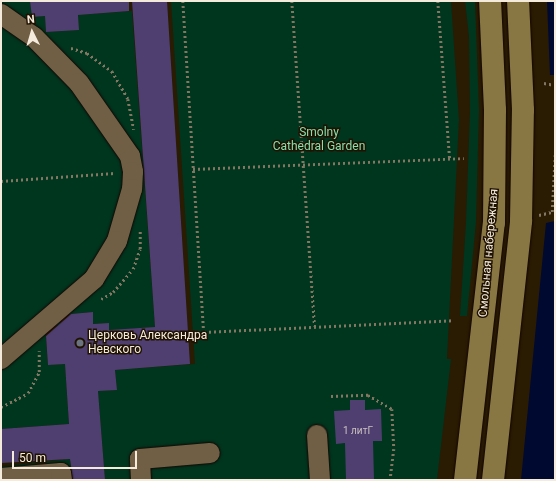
<!DOCTYPE html>
<html>
<head>
<meta charset="utf-8">
<style>
	body { margin:0 }
	#map { position:relative; width:556px; height:481px; overflow:hidden; background:#2a1b03; font-family:Roboto,sans-serif }
	div>[style] { position:absolute }
	.green>* { inset:0; background:#00351e; transform-origin:0 0 }
	.water>* { inset:0; background:#00092f }
	.building>* { inset:0; background:#4e3f70 }
	.path>* { height:2.5px; margin-top:-1.25px; transform-origin:0; background:repeating-linear-gradient(90deg,#837662 0 2px,transparent 0 5px) }
	.roads { filter:drop-shadow(0 0 1px #120500) drop-shadow(0 0 1px #120500) }
	.minor>* { height:20px; margin:-10px; padding:0 10px; transform-origin:10px; border-radius:10px; background:#705f45 }
	.major>* { height:22px; margin:-11px; padding:0 11px; transform-origin:11px; border-radius:11px; background:#897743 }
	.dots>* { width:11px; height:11px; translate:-50% -50%; box-sizing:border-box; border:2px solid #201200; border-radius:50% }
	span { translate:-50% -50%; white-space:nowrap; text-align:center; line-height:1.15; -webkit-text-stroke:3px #201200; paint-order:stroke }
	.number-label { font-size:10px; color:#cbc0c1 }
	.number-label span { -webkit-text-stroke-width:0 }
	.park-label { font-size:12px; color:#86dfae }
	.street-label { font-size:12px; color:#f5ebdc }
	.poi-label { font-size:12px; color:#f5ebdc }
	.left { translate:0 -50%; text-align:left }
	.frame { position:absolute; inset:0; border:2px solid #f5ebdc; pointer-events:none }
	.north { position:absolute; left:12px; top:12px; width:40px; height:40px; -webkit-text-stroke:3px #201200; paint-order:stroke; rotate:355deg; font-size:11px; font-weight:700; line-height:16px; text-align:center; color:#f5ebdc }
	.north::after { content:''; display:block; margin:auto; width:14px; height:18px; background:#f5ebdc; clip-path:polygon(50% 0,100% 100%,50% 72%,0 100%) }
	.scale { position:absolute; left:12px; top:451px; width:125px; height:18px; box-sizing:border-box; border:2px solid #f5ebdc; border-top:0; padding-left:5px; font-size:12px; line-height:14px; white-space:nowrap; color:#f5ebdc; -webkit-text-stroke:3px #201200; paint-order:stroke }
</style>
</head>
<body>
<div id="map">
	<div class="green">
		<div style="clip-path:polygon(1px 1px,30px 1px,32px 17px,45px 16px,46px 32px,79px 30px,78px 15px,132px 11px,155px 327px,109px 330px,109px 323px,93px 324px,92px 312px,60px 315px,60px 325px,45px 326px,48px 365px,65px 364px,69px 424px,1px 429px)"></div>
		<div style="clip-path:polygon(171px 1px,451px 1px,459px 120px,447px 359px,451px 359px,437px 480px,105px 480px,98px 391px,117px 390px,115px 370px,195px 364px)"></div>
		<div style="clip-path:polygon(465px 1px,475px 1px,479px 111px,476px 222px,467px 316px,460px 316px,466px 222px,470px 111px,469px 37px)"></div>
		<div style="left:70px;top:459px;width:9px;height:69px;rotate:84deg"></div>
	</div>
	<div class="water">
		<div style="clip-path:polygon(547px 1px,555px 1px,555px 75px,550px 75px)"></div>
		<div style="clip-path:polygon(555px 221px,555px 480px,521px 480px,546px 223px)"></div>
	</div>
	<div class="building">
		<div style="clip-path:polygon(30px 1px,129px 1px,129px 11px,78px 15px,79px 30px,46px 32px,45px 16px,32px 17px)"></div>
		<div style="clip-path:polygon(132px 1px,167px 1px,190px 364px,115px 370px,117px 390px,98px 391px,105px 480px,73px 480px,70px 459px,1px 463px,1px 429px,69px 424px,65px 364px,48px 365px,46px 336px,71px 314px,93px 312px,93px 324px,109px 323px,109px 330px,155px 327px)"></div>
		<div style="clip-path:polygon(350px 400px,365px 400px,365px 410px,381px 409px,382px 441px,373px 441px,374px 480px,346px 480px,345px 443px,336px 444px,334px 411px,350px 410px)"></div>
	</div>
	<div class="path">
		<div style="left:183px;top:1px;width:332px;rotate:86.4deg"></div>
		<div style="left:204px;top:332px;width:250px;rotate:-2.7deg"></div>
		<div style="left:292px;top:1px;width:326px;rotate:86deg"></div>
		<div style="left:438px;top:1px;width:158px;rotate:85.7deg"></div>
		<div style="left:71px;top:48px;width:17px;rotate:17deg"></div>
		<div style="left:87px;top:53px;width:31px;rotate:36deg"></div>
		<div style="left:112px;top:71px;width:32px;rotate:60deg"></div>
		<div style="left:128px;top:99px;width:31px;rotate:79deg"></div>
		<div style="left:544px;top:83px;width:11px;rotate:10deg"></div>
		<div style="left:193px;top:169px;width:271px;rotate:-2.3deg"></div>
		<div style="left:1px;top:181px;width:114px;rotate:-4deg"></div>
		<div style="left:539px;top:215px;width:13px;rotate:-13deg"></div>
		<div style="left:552px;top:212px;width:58px;rotate:-87deg"></div>
		<div style="left:101px;top:299px;width:14px;rotate:-30deg"></div>
		<div style="left:113px;top:292px;width:30px;rotate:-49deg"></div>
		<div style="left:133px;top:269px;width:21px;rotate:-71deg"></div>
		<div style="left:140px;top:249px;width:18px;rotate:-90deg"></div>
		<div style="left:331px;top:396px;width:37px;rotate:-2deg"></div>
		<div style="left:368px;top:395px;width:28px;rotate:30deg"></div>
		<div style="left:392px;top:409px;width:40px;rotate:87.1deg"></div>
		<div style="left:394px;top:449px;width:31px;rotate:97deg"></div>
		<div style="left:1px;top:407px;width:30px;rotate:-27deg"></div>
		<div style="left:28px;top:393px;width:24px;rotate:-62deg"></div>
		<div style="left:39px;top:372px;width:21px;rotate:-90deg"></div>
	</div>
	<div class="roads">
		<div class="minor">
			<div style="left:1px;top:14px;width:40px;rotate:34.9deg"></div>
			<div style="left:34px;top:37px;width:64px;rotate:45.6deg"></div>
			<div style="left:79px;top:83px;width:89px;rotate:55.1deg"></div>
			<div style="left:130px;top:156px;width:16px;rotate:79deg"></div>
			<div style="left:133px;top:172px;width:17px;rotate:93deg"></div>
			<div style="left:132px;top:189px;width:54px;rotate:106.1deg"></div>
			<div style="left:117px;top:241px;width:44px;rotate:121.2deg"></div>
			<div style="left:94px;top:279px;width:123px;rotate:139.3deg"></div>
			<div style="left:317px;top:435px;width:45px;rotate:86.2deg"></div>
			<div style="left:1px;top:478px;width:60px;rotate:-4.8deg"></div>
			<div style="left:61px;top:473px;width:7px;rotate:82deg"></div>
			<div style="left:141px;top:480px;width:21px;rotate:-93deg"></div>
			<div style="left:140px;top:459px;width:70px;rotate:-4.9deg"></div>
		</div>
		<div class="major">
			<div style="left:465px;top:480px;width:259px;rotate:-83.6deg"></div>
			<div style="left:494px;top:223px;width:113px;rotate:-89.5deg"></div>
			<div style="left:495px;top:110px;width:109px;rotate:-92.6deg"></div>
			<div style="left:493px;top:480px;width:261px;rotate:-83.8deg"></div>
			<div style="left:521px;top:221px;width:111px;rotate:-89deg"></div>
			<div style="left:523px;top:110px;width:109px;rotate:-92.6deg"></div>
		</div>
	</div>
	<div class="dots">
		<div style="left:80px;top:343px;background:#6b7280"></div>
	</div>
	<div class="number-label">
		<span style="left:358px;top:431px">1 литГ</span>
	</div>
	<div class="park-label">
		<span style="left:319px;top:140px">Smolny<br>Cathedral Garden</span>
	</div>
	<div class="street-label">
		<span style="left:489px;top:253px;rotate:-85deg">Смольная набережная</span>
	</div>
	<div class="poi-label">
		<span class="left" style="left:88px;top:343px">Церковь Александра<br>Невского</span>
	</div>
	<div class="frame"></div>
	<div class="north">N</div>
	<div class="scale">50 m</div>
</div>
</body>
</html>
